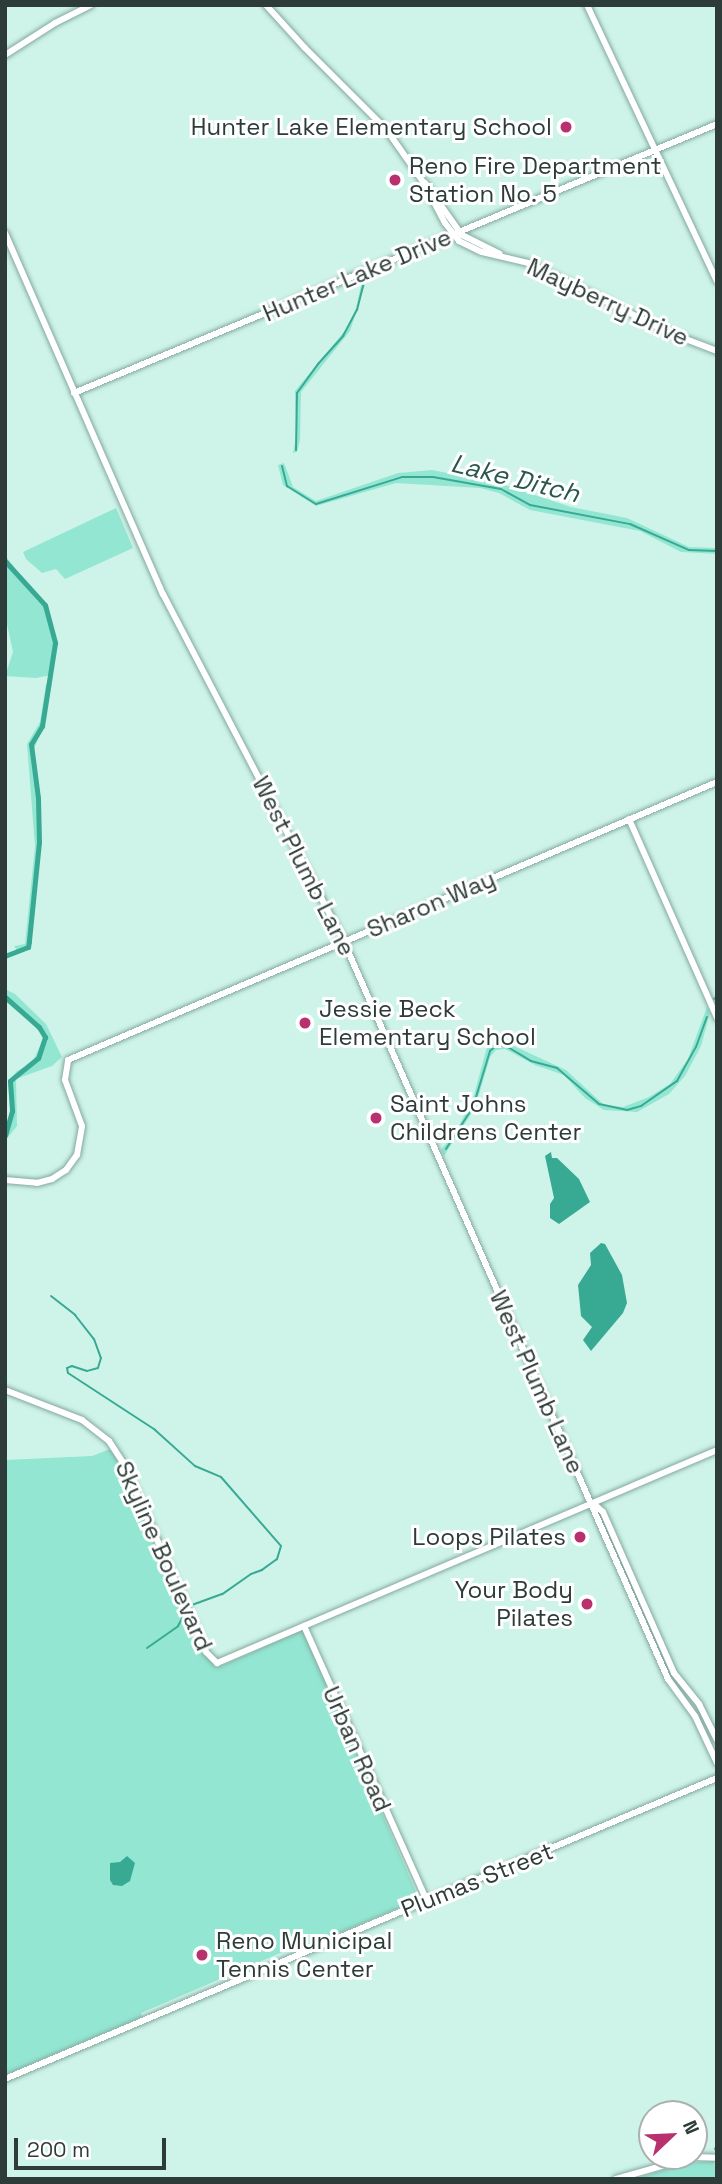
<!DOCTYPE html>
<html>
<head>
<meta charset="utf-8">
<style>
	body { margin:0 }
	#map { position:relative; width:722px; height:2184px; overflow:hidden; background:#cef4e9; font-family:"Space Grotesk",sans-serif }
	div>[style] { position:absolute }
	.green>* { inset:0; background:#93e6d2 }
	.water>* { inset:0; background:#38aa94 }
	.stream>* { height:2px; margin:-1px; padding:0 1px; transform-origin:1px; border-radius:1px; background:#38aa94 }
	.canal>* { height:5px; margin:-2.5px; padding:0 2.5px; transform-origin:2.5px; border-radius:2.5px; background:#38aa94 }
	.roads { filter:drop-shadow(0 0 2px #84a89f) drop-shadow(0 0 2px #84a89f) }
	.secondary>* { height:6px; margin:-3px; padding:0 3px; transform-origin:3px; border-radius:3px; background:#fff }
	.dots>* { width:19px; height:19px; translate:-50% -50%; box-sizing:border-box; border:4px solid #fff; border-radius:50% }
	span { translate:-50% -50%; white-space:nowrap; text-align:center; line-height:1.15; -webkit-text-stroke:6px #fff; paint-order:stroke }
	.poi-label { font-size:24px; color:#2d3c38 }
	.right { translate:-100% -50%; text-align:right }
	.left { translate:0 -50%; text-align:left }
	.street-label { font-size:24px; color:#2d3c38 }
	.water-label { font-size:26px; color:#29574d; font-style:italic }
	.frame { position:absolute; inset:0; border:7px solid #2d3c38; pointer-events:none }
	.north { position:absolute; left:638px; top:2100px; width:70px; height:70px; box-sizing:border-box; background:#fff; border:2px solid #abb1af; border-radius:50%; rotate:67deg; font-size:19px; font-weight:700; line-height:28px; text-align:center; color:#2d3c38 }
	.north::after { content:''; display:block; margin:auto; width:24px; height:32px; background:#b9306e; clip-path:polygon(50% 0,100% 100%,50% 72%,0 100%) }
	.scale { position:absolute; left:14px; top:2138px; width:152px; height:32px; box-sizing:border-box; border:4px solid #2d3c38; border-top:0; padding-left:9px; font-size:21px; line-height:24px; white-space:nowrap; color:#2d3c38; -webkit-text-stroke:5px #fff; paint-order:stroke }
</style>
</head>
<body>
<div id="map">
	<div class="green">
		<div style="clip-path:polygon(362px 281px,365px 285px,350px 331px,301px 392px,300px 440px,297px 452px,293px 453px,296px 438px,295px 391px,347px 328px,356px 308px)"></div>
		<div style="clip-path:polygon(284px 463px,293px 487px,316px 501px,398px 473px,432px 470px,499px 483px,571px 507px,627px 518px,689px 547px,717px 548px,717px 554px,681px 552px,640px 531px,530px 510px,499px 493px,480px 488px,396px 483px,316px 506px,283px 485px,278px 465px)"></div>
		<div style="clip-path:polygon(116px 508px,133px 548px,65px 579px,56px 569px,42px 573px,26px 559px,23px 552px)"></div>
		<div style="clip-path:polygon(5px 555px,22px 578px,48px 605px,57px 643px,51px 675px,36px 678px,5px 676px,13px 652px,5px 615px)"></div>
		<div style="clip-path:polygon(52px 682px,43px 727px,33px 751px,40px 829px,30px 950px,17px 951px,14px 946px,25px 944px,35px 846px,27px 744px,40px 722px,46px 684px)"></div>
		<div style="clip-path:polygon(5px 989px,15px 994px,46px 1024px,62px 1057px,52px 1066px,16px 1079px,17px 1126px,5px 1141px,10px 1110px,8px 1082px,17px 1071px,32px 1063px,44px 1037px,18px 1008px,5px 1000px)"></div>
		<div style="clip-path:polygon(707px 1007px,710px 1013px,701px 1046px,685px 1076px,669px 1094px,637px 1112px,604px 1110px,585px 1098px,564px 1075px,535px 1065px,505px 1049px,496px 1050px,490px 1057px,475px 1108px,444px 1156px,441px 1150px,458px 1128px,474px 1095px,487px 1047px,503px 1041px,566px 1070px,604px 1105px,623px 1107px,649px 1097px,670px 1084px,688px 1059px)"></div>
		<div style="clip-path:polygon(110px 1449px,125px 1472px,206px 1656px,214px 1664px,221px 1666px,303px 1630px,419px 1899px,302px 1949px,294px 1947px,141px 2013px,142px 2017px,5px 2075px,5px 1460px,92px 1456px)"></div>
		<div style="clip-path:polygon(714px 2161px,717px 2179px,635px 2179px,685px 2163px)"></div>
	</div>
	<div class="water">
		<div style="clip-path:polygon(551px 1152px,552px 1158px,557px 1158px,579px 1179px,590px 1202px,559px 1224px,550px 1218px,550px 1204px,554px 1198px,545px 1156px)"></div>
		<div style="clip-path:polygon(601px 1243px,605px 1244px,622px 1275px,627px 1303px,623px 1313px,591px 1351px,583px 1340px,592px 1327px,581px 1316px,578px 1285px,591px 1265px,590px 1253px)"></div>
		<div style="clip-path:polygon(127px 1856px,135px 1863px,130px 1881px,122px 1886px,113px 1885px,110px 1880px,110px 1863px,120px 1862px)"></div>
	</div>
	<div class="stream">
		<div style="left:296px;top:450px;width:57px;rotate:-89deg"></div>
		<div style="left:297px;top:393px;width:36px;rotate:-54deg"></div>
		<div style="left:318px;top:364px;width:38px;rotate:-48deg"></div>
		<div style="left:343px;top:336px;width:30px;rotate:-62deg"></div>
		<div style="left:357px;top:310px;width:25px;rotate:-76deg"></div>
		<div style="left:282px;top:466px;width:21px;rotate:76deg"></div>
		<div style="left:287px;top:486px;width:34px;rotate:32deg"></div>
		<div style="left:316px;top:504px;width:90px;rotate:-17.4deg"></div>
		<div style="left:402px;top:477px;width:31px"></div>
		<div style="left:433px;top:477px;width:69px;rotate:10deg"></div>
		<div style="left:501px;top:489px;width:33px;rotate:29deg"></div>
		<div style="left:530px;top:505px;width:102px;rotate:10.8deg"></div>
		<div style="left:630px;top:524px;width:64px;rotate:23.8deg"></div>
		<div style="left:689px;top:550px;width:28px;rotate:2deg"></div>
		<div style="left:714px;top:999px;width:4px;rotate:-45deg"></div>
		<div style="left:446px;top:1149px;width:50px;rotate:-57.3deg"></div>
		<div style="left:473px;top:1107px;width:59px;rotate:-73.1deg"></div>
		<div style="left:490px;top:1051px;width:9px;rotate:-41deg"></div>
		<div style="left:497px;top:1045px;width:9px;rotate:6deg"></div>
		<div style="left:506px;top:1046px;width:29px;rotate:31deg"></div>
		<div style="left:531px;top:1061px;width:27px;rotate:15deg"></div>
		<div style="left:557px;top:1068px;width:55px;rotate:40.6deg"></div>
		<div style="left:599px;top:1104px;width:29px;rotate:12deg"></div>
		<div style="left:627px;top:1110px;width:15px;rotate:-16deg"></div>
		<div style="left:641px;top:1106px;width:44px;rotate:-34.8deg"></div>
		<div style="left:677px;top:1081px;width:39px;rotate:-61deg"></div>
		<div style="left:696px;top:1047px;width:32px;rotate:-70deg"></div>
		<div style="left:51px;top:1296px;width:31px;rotate:38deg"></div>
		<div style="left:75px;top:1315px;width:31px;rotate:52deg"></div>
		<div style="left:94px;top:1339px;width:20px;rotate:70deg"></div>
		<div style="left:101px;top:1358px;width:10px;rotate:107deg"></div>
		<div style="left:98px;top:1368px;width:11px;rotate:165deg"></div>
		<div style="left:87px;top:1371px;width:16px;rotate:-162deg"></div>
		<div style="left:72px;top:1366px;width:5px;rotate:158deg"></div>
		<div style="left:67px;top:1368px;width:5px;rotate:79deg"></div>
		<div style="left:68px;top:1373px;width:103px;rotate:33.1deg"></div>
		<div style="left:154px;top:1429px;width:55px;rotate:42.1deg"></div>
		<div style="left:195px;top:1466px;width:28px;rotate:23deg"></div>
		<div style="left:221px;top:1477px;width:91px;rotate:49deg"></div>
		<div style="left:281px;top:1546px;width:14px;rotate:107deg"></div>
		<div style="left:277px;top:1559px;width:19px;rotate:144deg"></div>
		<div style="left:262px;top:1570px;width:12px;rotate:160deg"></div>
		<div style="left:251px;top:1574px;width:35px;rotate:145deg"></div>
		<div style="left:222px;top:1594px;width:35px;rotate:160deg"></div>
		<div style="left:147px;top:1648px;width:38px;rotate:-35deg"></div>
		<div style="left:178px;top:1626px;width:17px;rotate:-62deg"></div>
		<div style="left:715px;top:2149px;width:4px;rotate:-63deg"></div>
	</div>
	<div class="canal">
		<div style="left:5px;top:561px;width:59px;rotate:47.7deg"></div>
		<div style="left:45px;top:605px;width:39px;rotate:75deg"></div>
		<div style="left:55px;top:643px;width:84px;rotate:98.9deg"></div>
		<div style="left:42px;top:726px;width:21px;rotate:121deg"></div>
		<div style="left:31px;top:744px;width:54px;rotate:82.6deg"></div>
		<div style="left:38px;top:798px;width:44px;rotate:88.7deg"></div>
		<div style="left:39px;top:842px;width:100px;rotate:95.8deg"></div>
		<div style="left:29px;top:941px;width:6px;rotate:99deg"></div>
		<div style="left:28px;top:947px;width:25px;rotate:159deg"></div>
		<div style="left:5px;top:997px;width:45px;rotate:41.4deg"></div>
		<div style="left:39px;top:1027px;width:12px;rotate:59deg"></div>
		<div style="left:45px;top:1037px;width:22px;rotate:108deg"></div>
		<div style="left:38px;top:1058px;width:36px;rotate:141deg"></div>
		<div style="left:10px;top:1081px;width:30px;rotate:86deg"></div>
		<div style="left:12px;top:1111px;width:25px;rotate:106deg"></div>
	</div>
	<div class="roads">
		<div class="secondary">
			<div style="left:266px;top:5px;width:58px;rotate:47.8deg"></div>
			<div style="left:305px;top:48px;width:115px;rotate:45deg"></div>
			<div style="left:386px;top:129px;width:66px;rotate:54.9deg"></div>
			<div style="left:424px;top:183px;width:45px;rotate:62.3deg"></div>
			<div style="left:445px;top:223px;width:23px;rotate:52deg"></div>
			<div style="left:459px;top:241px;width:25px;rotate:26deg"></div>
			<div style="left:482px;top:252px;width:47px;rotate:13.4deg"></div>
			<div style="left:528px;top:263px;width:158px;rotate:26.2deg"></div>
			<div style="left:670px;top:333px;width:50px;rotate:21deg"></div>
			<div style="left:587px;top:5px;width:305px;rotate:64.8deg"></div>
			<div style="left:5px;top:55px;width:59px;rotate:-32.6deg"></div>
			<div style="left:55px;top:23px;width:40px;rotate:-26.6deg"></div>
			<div style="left:425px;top:183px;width:64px;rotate:54.6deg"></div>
			<div style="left:462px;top:235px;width:42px;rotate:26.6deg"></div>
			<div style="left:5px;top:233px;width:394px;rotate:66.4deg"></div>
			<div style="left:163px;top:594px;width:392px;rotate:62.5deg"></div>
			<div style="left:344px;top:942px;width:805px;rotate:66.27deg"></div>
			<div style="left:668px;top:1679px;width:46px;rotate:53.9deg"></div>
			<div style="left:695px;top:1716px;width:52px;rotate:64.9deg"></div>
			<div style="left:74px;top:393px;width:697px;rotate:-22.7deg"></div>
			<div style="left:629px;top:819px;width:218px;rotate:66.1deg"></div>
			<div style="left:5px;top:1180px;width:32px;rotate:5deg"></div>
			<div style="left:37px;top:1183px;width:16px;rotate:-15deg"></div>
			<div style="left:52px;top:1179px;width:17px;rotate:-33deg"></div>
			<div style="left:66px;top:1170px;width:19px;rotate:-54deg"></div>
			<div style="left:77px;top:1155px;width:29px;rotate:-80deg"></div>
			<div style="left:82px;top:1126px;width:49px;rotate:-110.3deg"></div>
			<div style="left:65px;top:1080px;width:20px;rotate:-81deg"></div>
			<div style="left:68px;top:1060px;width:706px;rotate:-23.19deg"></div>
			<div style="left:5px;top:1390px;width:83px;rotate:21.3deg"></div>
			<div style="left:82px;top:1420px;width:34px;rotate:38deg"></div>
			<div style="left:109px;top:1441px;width:27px;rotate:57deg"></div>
			<div style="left:124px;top:1464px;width:205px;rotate:66.4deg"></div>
			<div style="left:206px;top:1652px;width:16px;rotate:45deg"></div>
			<div style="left:217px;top:1663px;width:543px;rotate:-23.07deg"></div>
			<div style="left:593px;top:1503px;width:13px;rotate:42deg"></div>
			<div style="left:603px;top:1512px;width:176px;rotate:66.2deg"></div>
			<div style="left:674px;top:1673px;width:40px;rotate:51deg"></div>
			<div style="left:699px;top:1704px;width:40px;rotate:63.4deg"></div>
			<div style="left:304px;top:1626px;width:301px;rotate:65.9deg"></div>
			<div style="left:5px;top:2079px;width:773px;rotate:-22.92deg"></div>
			<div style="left:616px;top:2179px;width:81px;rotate:-15.8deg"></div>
			<div style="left:694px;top:2157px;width:23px;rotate:2deg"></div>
		</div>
	</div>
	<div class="dots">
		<div style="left:566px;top:127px;background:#b9306e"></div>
		<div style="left:395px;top:180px;background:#b9306e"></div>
		<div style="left:305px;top:1023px;background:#b9306e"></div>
		<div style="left:376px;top:1118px;background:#b9306e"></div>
		<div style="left:580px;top:1537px;background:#b9306e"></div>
		<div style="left:587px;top:1604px;background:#b9306e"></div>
		<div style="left:202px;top:1955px;background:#b9306e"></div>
	</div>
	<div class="poi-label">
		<span class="right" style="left:552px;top:127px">Hunter Lake Elementary School</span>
		<span class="left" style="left:409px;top:180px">Reno Fire Department<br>Station No. 5</span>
		<span class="left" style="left:319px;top:1023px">Jessie Beck<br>Elementary School</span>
		<span class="left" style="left:390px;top:1118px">Saint Johns<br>Childrens Center</span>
		<span class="right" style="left:566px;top:1537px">Loops Pilates</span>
		<span class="right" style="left:573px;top:1604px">Your Body<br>Pilates</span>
		<span class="left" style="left:216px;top:1955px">Reno Municipal<br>Tennis Center</span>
	</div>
	<div class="street-label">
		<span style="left:357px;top:275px;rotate:-23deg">Hunter Lake Drive</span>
		<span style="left:608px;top:302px;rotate:25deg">Mayberry Drive</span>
		<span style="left:304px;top:866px;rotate:63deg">West Plumb Lane</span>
		<span style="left:431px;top:904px;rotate:-23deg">Sharon Way</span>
		<span style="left:537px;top:1382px;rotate:66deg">West Plumb Lane</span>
		<span style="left:164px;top:1556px;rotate:66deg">Skyline Boulevard</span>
		<span style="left:357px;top:1749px;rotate:66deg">Urban Road</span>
		<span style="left:477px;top:1880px;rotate:-22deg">Plumas Street</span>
	</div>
	<div class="water-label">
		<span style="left:515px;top:479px;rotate:14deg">Lake Ditch</span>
	</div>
	<div class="frame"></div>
	<div class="north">N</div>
	<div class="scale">200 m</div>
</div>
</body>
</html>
